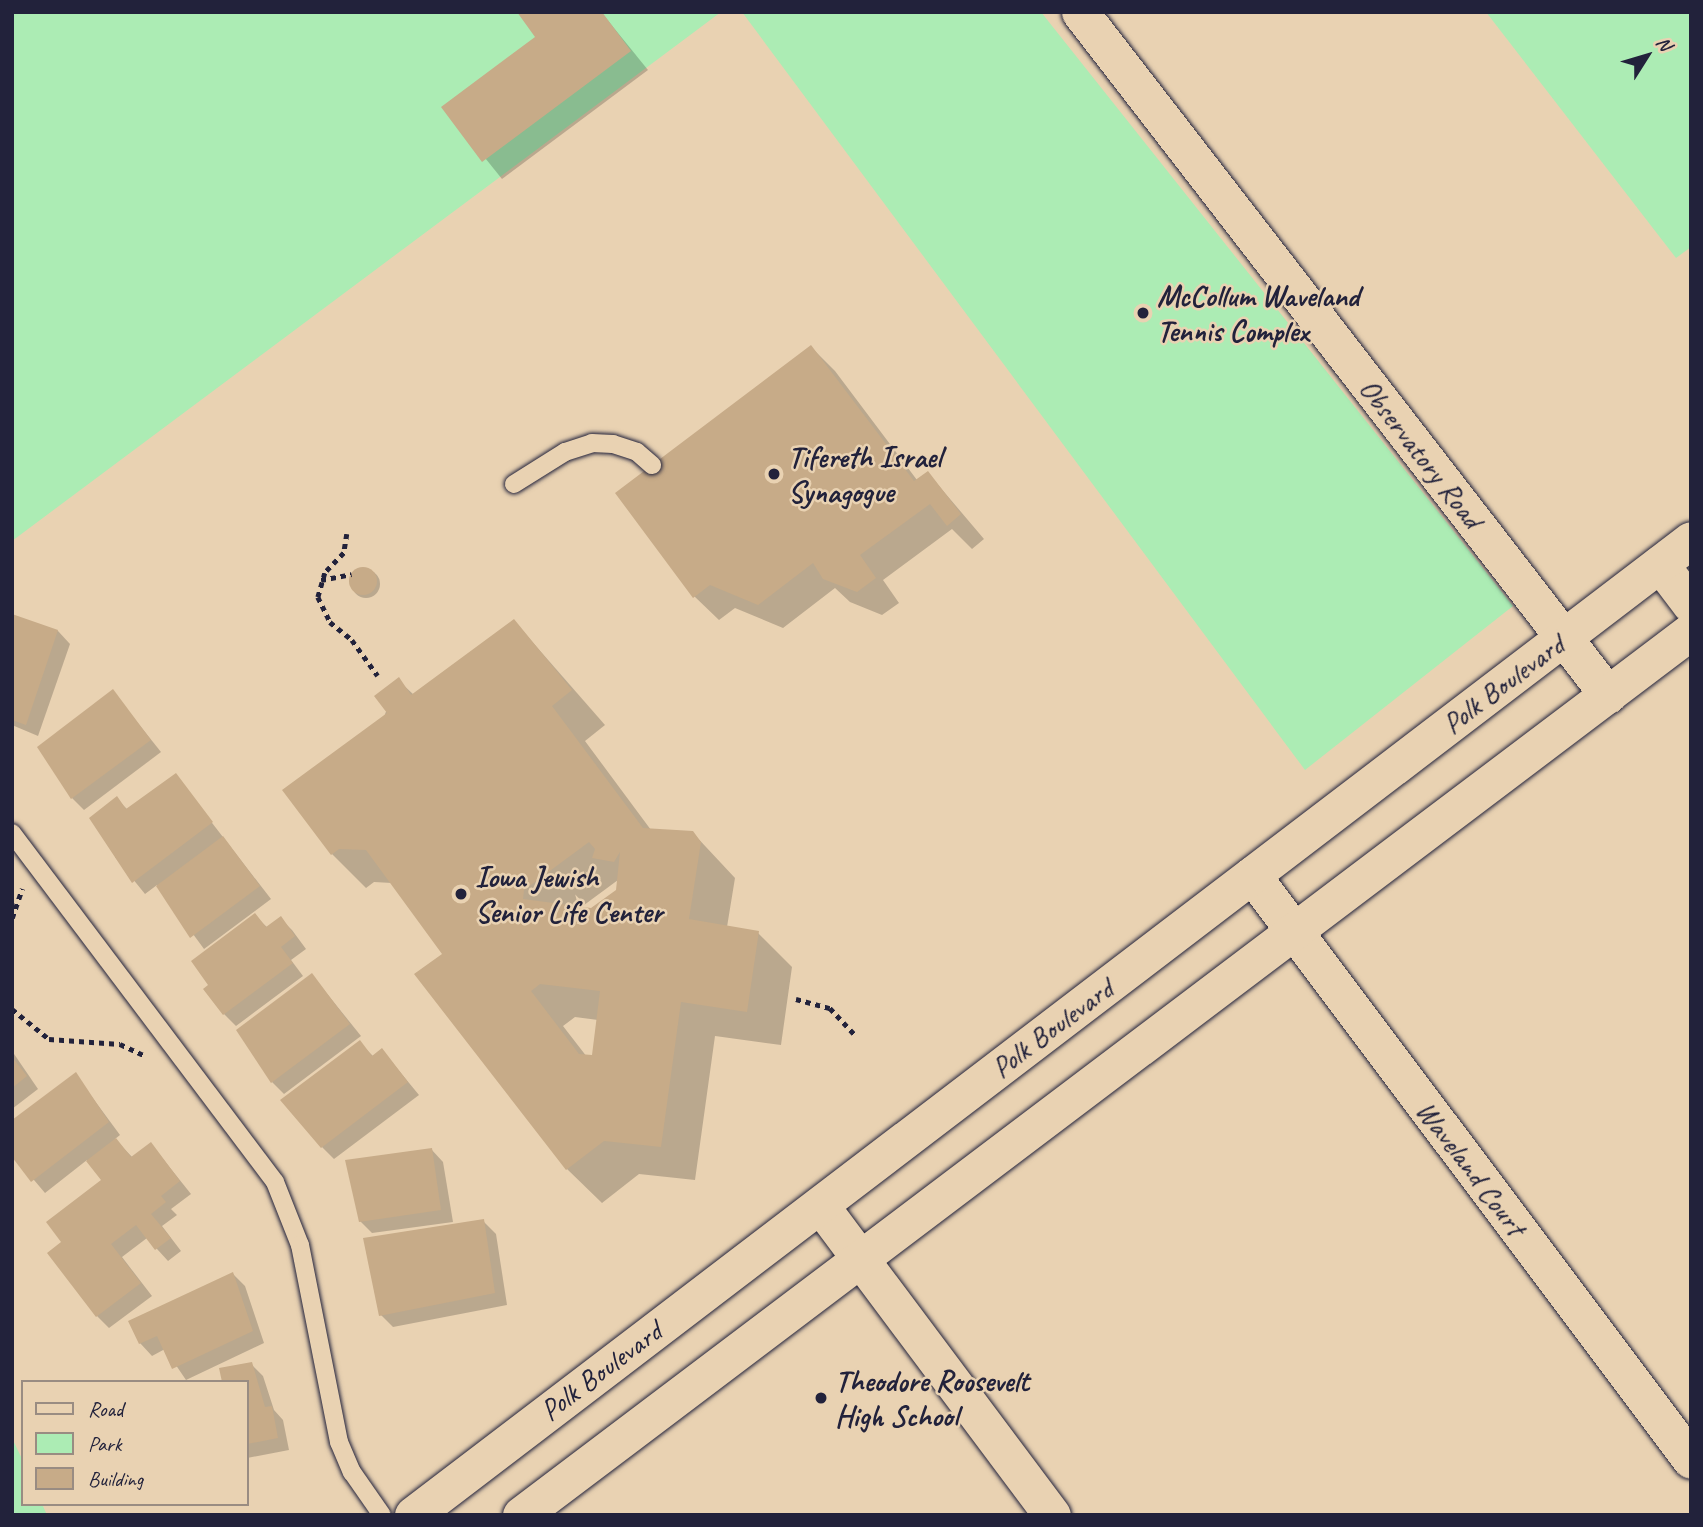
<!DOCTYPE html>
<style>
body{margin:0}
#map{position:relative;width:1703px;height:1527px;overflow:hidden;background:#e9d2b2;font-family:Caveat,sans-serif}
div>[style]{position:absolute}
.green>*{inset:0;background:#acecb4}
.shadow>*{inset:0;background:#0003}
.round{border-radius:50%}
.building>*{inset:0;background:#c7ab88}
.path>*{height:4.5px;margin-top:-2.25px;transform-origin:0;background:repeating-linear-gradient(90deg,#22223b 0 5px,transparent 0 10px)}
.roads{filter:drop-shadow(0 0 2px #22223b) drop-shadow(0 0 2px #22223b)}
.service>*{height:18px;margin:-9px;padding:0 9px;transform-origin:9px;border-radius:9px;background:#e9d2b2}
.minor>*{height:37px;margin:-18.5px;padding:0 18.5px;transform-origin:18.5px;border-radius:18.5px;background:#e9d2b2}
.dots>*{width:19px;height:19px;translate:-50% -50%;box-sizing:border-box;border:4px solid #e9d2b2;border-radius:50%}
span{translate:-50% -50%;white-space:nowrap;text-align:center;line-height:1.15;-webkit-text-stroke:5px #e9d2b2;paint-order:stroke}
.poi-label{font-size:30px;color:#22223b;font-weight:700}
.left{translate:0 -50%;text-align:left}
.street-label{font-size:30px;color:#22223b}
.frame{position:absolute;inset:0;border:14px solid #22223b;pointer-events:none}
.legend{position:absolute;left:21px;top:1380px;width:228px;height:126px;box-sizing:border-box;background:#e9d2b2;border:2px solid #998c82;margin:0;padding:9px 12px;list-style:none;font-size:21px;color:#22223b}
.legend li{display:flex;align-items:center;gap:14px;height:35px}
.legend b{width:35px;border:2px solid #998c82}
.north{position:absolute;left:1612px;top:21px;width:70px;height:70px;-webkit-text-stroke:5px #e9d2b2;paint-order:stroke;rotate:53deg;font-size:19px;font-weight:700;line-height:28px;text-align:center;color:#22223b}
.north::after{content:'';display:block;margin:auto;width:24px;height:32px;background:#22223b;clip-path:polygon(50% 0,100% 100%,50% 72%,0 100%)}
</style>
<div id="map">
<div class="green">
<i style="clip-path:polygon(12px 12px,721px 12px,12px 541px)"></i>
<i style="clip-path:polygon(742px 12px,1041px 12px,1513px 606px,1305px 770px)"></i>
<i style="clip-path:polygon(1486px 12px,1691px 12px,1691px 247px,1676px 258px)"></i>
<i style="clip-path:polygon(12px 1438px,23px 1461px,23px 1504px,42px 1504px,47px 1515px,12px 1515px)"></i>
</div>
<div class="shadow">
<i style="clip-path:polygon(601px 12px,648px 70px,502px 179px,444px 107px)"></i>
<i style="clip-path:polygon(811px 347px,835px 371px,917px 480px,928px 473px,984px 539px,972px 549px,952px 529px,883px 580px,899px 603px,882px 615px,850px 602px,835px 588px,783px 628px,735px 608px,719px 620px,694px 596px)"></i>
<i class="round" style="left:352px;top:570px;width:28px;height:28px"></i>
<i style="clip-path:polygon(12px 616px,58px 631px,70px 644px,38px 736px,12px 725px)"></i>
<i style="clip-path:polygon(evenodd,514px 621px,605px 725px,585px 741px,651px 830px,692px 832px,735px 878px,727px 927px,758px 933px,792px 967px,781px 1045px,715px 1036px,695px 1180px,639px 1174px,602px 1203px,567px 1169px,445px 955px,392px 883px,374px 882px,366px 888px,332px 854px,398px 680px,414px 695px,514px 621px,618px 880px,617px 891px,592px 910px,580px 908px,618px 880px,514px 621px,575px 1017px,598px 1020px,594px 1057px,587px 1057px,563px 1026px,575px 1017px)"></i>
<i style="clip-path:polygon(113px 692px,161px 752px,84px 810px,72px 798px)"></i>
<i style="clip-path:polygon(175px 775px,271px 899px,204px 949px,157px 885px,145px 894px,115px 857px,118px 854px,117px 799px,128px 810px)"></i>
<i style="clip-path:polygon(255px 916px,268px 928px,280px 918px,292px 930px,306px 949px,291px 960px,303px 976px,236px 1026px,224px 1014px)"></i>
<i style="clip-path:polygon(312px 975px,361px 1036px,284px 1094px,272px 1082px)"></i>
<i style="clip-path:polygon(360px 1043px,374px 1057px,382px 1050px,419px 1095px,334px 1159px,322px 1147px)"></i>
<i style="clip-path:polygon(12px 1051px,38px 1089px,12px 1109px)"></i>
<i style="clip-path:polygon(75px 1074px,120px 1135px,115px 1139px,133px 1158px,151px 1144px,191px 1194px,171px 1209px,177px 1215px,162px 1226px,181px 1251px,168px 1261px,147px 1238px,122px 1257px,152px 1296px,109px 1328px,97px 1316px,64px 1243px,104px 1181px,87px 1160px,45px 1193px,12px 1154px)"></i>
<i style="clip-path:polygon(431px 1149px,443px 1162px,453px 1222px,372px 1233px,360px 1221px)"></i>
<i style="clip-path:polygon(483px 1221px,496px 1234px,507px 1305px,393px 1327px,381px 1315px)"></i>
<i style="clip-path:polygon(233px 1274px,245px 1286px,264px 1343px,186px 1380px,165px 1349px,152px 1356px,140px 1343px,130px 1321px)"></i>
<i style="clip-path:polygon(251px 1364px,263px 1376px,274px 1410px,283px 1420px,289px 1450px,247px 1458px,247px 1382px)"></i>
</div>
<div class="building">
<i style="clip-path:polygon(517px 12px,602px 12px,631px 51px,482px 162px,441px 107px,535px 37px)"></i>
<i style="clip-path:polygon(811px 345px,914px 481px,928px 471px,961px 514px,947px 526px,930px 504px,860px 555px,876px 578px,857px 592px,823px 579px,813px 563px,758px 605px,710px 585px,693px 598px,615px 493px)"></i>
<i class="round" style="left:349px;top:567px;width:28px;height:28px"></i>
<i style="clip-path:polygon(12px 614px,58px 630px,26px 725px,12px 720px)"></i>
<i style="clip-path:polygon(evenodd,514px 619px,572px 690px,552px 706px,643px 828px,693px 831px,701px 842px,689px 919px,759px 931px,747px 1012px,681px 1002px,661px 1147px,604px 1141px,566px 1170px,414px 974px,442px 954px,366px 850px,339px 849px,331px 855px,282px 790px,387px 713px,374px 696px,399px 677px,411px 695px,514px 619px,589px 842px,595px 849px,592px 858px,614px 862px,620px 852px,616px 890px,591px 908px,523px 899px,524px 890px,589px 842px,514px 619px,540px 984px,600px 991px,592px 1055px,579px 1054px,531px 991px,540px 984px)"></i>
<i style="clip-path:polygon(113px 689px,151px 740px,71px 799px,37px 747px)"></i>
<i style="clip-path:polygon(176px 773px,213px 822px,132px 883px,89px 818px,117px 796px,126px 809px)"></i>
<i style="clip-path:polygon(223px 836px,260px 886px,190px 938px,156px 886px)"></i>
<i style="clip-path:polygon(255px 913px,266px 927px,281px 916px,295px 936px,281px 947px,293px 963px,223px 1015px,203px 989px,208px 985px,191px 961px)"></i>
<i style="clip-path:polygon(312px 973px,350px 1024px,271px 1083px,236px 1030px)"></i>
<i style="clip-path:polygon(360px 1040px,372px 1056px,382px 1048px,408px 1082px,321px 1148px,280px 1100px)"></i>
<i style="clip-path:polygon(12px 1057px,27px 1076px,12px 1088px)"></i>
<i style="clip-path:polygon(76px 1072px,109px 1122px,31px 1182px,12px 1157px,12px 1120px)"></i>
<i style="clip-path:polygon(116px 1138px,131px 1157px,151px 1142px,180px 1181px,161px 1196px,166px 1202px,151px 1214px,171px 1238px,155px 1250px,136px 1225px,111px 1244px,141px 1283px,96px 1317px,47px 1253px,61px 1242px,46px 1222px,101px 1180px,86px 1161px)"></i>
<i style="clip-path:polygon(432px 1148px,441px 1210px,359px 1222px,345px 1160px)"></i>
<i style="clip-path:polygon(484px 1219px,495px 1293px,379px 1316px,363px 1238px)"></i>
<i style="clip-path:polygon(233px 1272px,253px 1331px,172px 1369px,157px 1336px,139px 1344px,128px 1321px)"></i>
<i style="clip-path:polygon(252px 1362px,265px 1407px,272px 1406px,278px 1438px,247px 1444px,247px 1382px,222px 1382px,219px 1368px)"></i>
</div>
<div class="path">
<i style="left:347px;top:534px;width:19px;rotate:99deg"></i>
<i style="left:344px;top:553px;width:28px;rotate:134deg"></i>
<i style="left:325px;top:573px;width:25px;rotate:106deg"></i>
<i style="left:318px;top:597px;width:28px;rotate:64deg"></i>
<i style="left:330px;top:622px;width:28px;rotate:39deg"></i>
<i style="left:352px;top:640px;width:44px;rotate:54.2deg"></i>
<i style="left:321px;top:580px;width:31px;rotate:-11deg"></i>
<i style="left:12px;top:918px;width:31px;rotate:-71deg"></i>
<i style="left:796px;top:999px;width:35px;rotate:15deg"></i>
<i style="left:830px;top:1008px;width:38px;rotate:47deg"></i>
<i style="left:12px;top:1009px;width:48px;rotate:39deg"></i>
<i style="left:49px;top:1039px;width:71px;rotate:4deg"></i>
<i style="left:120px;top:1044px;width:26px;rotate:25deg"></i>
</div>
<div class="roads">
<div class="service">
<i style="left:514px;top:484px;width:60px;rotate:-32.1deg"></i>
<i style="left:565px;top:452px;width:28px;rotate:-18deg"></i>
<i style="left:592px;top:443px;width:21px;rotate:3deg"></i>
<i style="left:613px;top:444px;width:25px;rotate:18deg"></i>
<i style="left:637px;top:452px;width:20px;rotate:41deg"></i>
<i style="left:12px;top:833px;width:437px;rotate:53deg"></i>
<i style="left:275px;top:1182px;width:68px;rotate:68.4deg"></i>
<i style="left:300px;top:1245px;width:201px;rotate:78.8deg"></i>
<i style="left:339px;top:1442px;width:33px;rotate:67deg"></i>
<i style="left:352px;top:1472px;width:52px;rotate:55.1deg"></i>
</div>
<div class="minor">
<i style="left:1080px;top:12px;width:863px;rotate:52.29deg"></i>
<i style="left:1660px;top:564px;width:51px;rotate:52.9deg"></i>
<i style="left:1252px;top:875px;width:731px;rotate:53.11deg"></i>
<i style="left:820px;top:1205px;width:387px;rotate:53.2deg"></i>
<i style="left:413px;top:1515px;width:1607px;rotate:-37.34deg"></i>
<i style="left:521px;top:1515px;width:1466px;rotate:-37.07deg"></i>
</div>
</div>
<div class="dots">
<i style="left:1143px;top:313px;background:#22223b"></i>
<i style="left:774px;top:474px;background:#22223b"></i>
<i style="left:461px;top:894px;background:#22223b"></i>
<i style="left:821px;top:1398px;background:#22223b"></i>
</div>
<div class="poi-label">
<span class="left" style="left:1157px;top:313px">McCollum Waveland<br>Tennis Complex</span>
<span class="left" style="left:788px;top:474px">Tifereth Israel<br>Synagogue</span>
<span class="left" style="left:475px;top:894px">Iowa Jewish<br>Senior Life Center</span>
<span class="left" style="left:835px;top:1398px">Theodore Roosevelt<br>High School</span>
</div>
<div class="street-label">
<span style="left:1421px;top:453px;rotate:52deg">Observatory Road</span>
<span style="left:1503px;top:684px;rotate:-37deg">Polk Boulevard</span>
<span style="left:1052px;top:1028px;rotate:-37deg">Polk Boulevard</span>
<span style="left:1471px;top:1168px;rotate:53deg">Waveland Court</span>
<span style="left:601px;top:1371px;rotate:-37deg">Polk Boulevard</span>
</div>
<div class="frame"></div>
<ul class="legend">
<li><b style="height:9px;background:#e9d2b2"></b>Road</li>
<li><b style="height:19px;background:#acecb4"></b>Park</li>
<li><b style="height:19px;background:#c7ab88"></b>Building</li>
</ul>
<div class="north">N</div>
</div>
